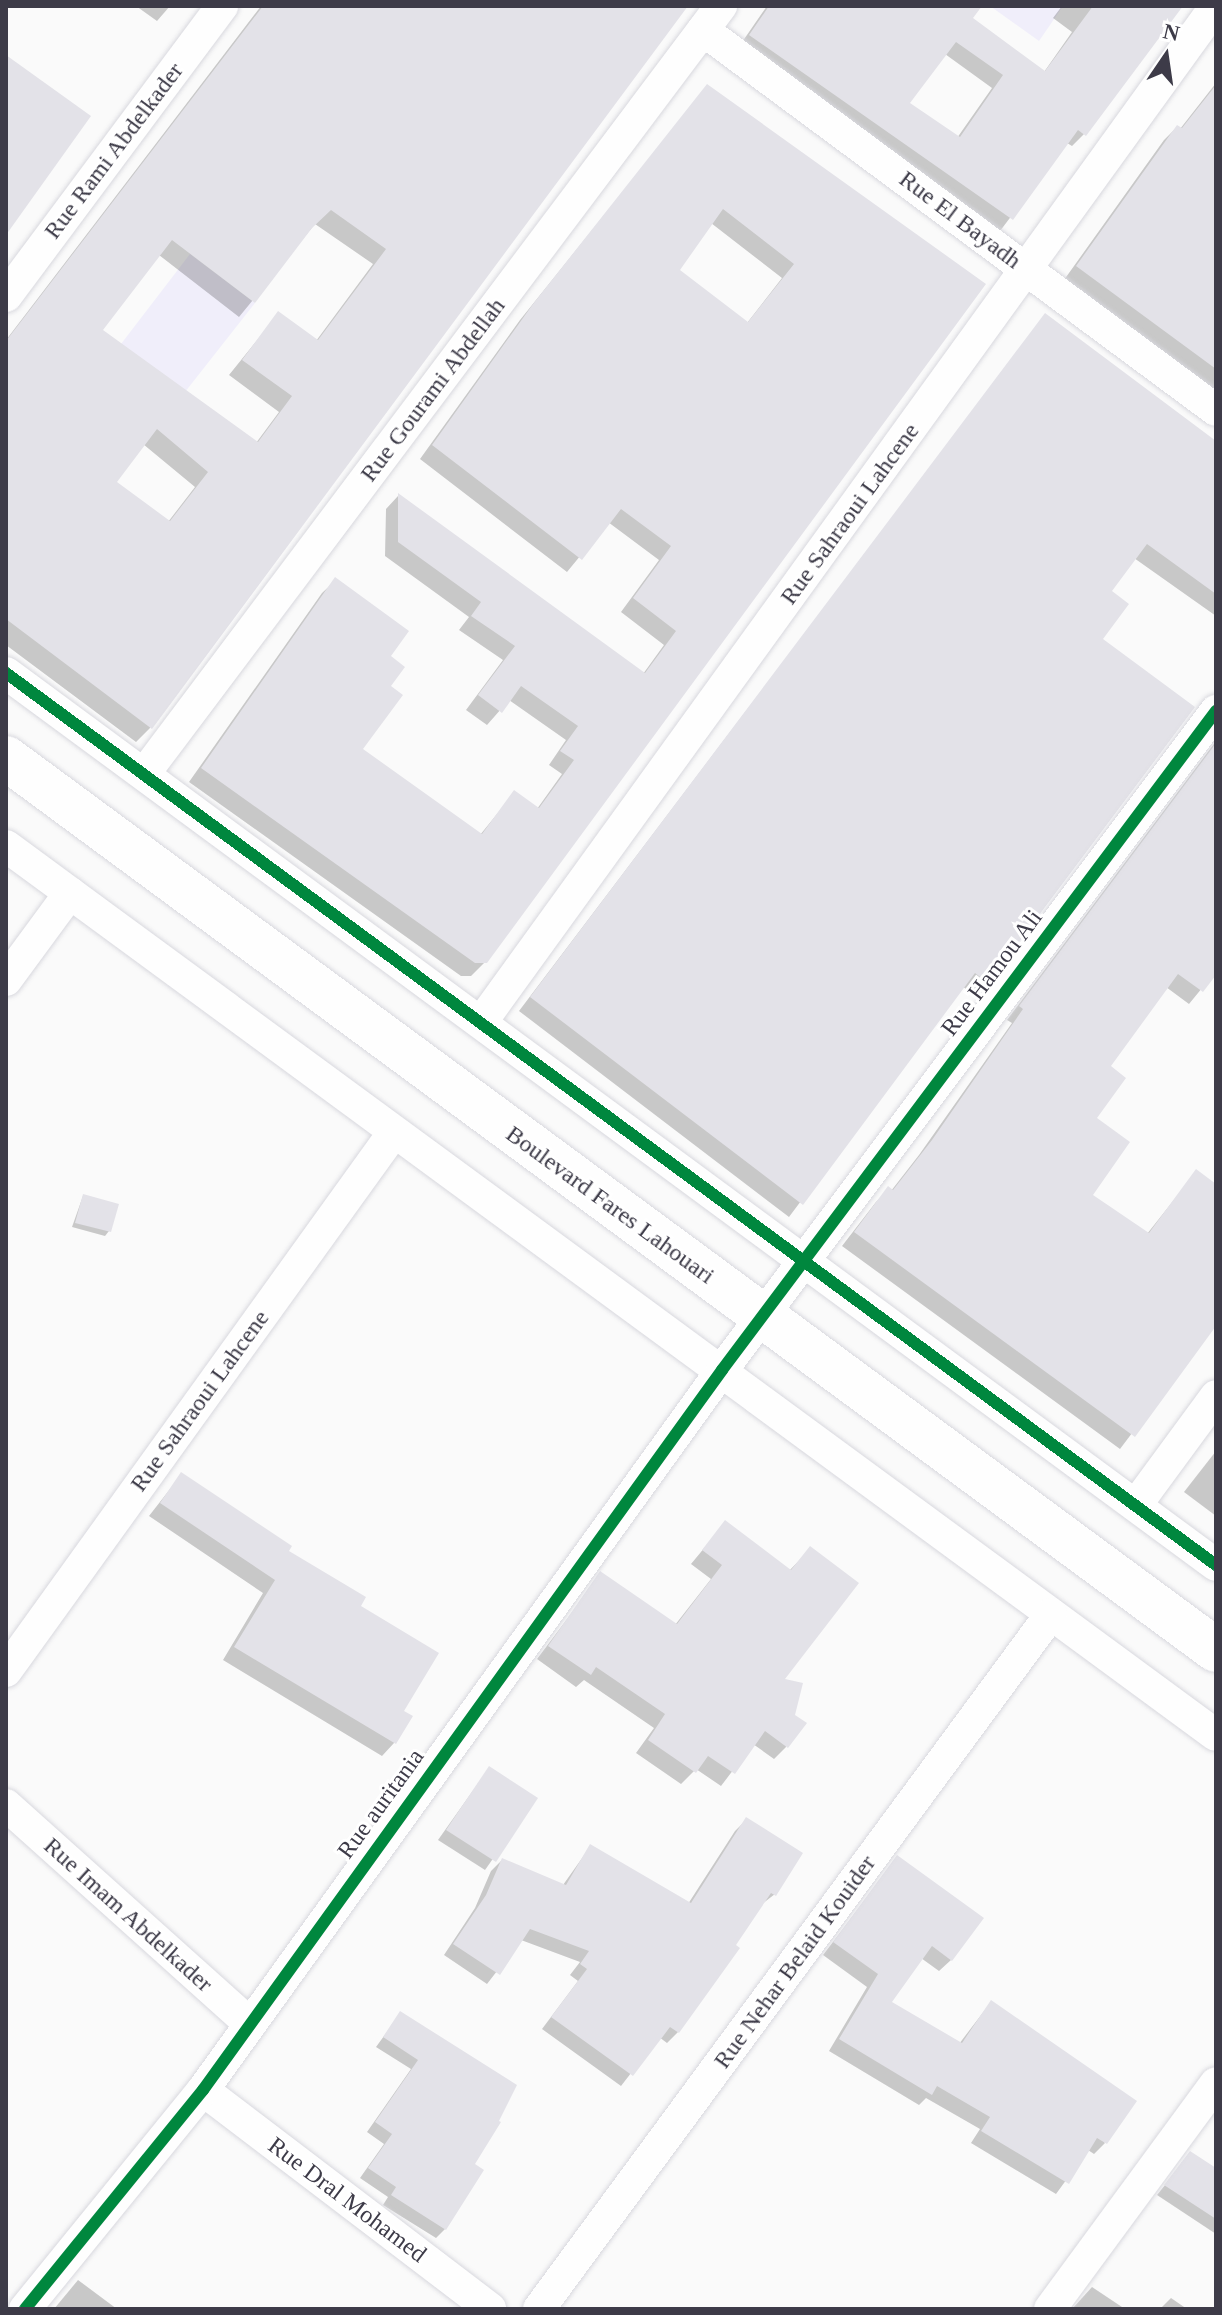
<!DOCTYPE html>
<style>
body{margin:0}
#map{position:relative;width:1222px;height:2315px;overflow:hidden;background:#fafafa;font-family:"Times New Roman",serif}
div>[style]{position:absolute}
.green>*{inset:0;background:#f0eefa}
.shadow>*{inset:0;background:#0003}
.building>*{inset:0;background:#e3e2e8}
.roads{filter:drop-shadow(0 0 2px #d8d8de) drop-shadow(0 0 2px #d8d8de)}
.street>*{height:32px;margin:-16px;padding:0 16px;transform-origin:16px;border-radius:16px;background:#fefefe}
.primary>*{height:44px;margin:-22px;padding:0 22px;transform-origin:22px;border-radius:22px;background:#fefefe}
.cycleway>*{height:12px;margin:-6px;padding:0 6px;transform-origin:6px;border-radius:6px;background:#00873e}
span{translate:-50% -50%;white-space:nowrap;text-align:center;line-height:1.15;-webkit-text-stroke:6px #fff;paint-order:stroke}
.street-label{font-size:24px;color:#3d3b48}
.frame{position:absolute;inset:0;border:8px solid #3d3b48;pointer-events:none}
.north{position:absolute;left:1126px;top:16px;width:80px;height:80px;-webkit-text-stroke:6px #fff;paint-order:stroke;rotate:13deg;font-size:22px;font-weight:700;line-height:32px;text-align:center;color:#3d3b48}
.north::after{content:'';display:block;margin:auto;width:28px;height:36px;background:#3d3b48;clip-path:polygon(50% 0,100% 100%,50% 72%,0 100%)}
</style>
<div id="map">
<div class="green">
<i style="clip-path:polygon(990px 6px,1063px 6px,1039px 41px)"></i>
<i style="clip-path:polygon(190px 254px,255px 303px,185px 392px,121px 344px)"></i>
</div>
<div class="shadow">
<i style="clip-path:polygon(136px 6px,170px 6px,157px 21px)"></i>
<i style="clip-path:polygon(evenodd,261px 6px,686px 6px,150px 728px,136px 742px,6px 645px,6px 340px,261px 6px,315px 224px,373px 264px,316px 341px,279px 313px,229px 375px,279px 412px,256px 443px,100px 331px,159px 255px,239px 317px,315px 224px,261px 6px,143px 444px,195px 487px,168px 522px,114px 482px,143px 444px)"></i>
<i style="clip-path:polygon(evenodd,767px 6px,979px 6px,970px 19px,1044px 72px,1072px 32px,1053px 18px,1062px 6px,1181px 6px,1084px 134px,1072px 146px,1067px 143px,1000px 231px,738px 48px,767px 6px,945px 54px,992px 88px,957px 138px,907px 104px,945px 54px)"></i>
<i style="clip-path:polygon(1216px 83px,1216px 391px,1064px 280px,1164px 140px,1177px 127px,1180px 129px)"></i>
<i style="clip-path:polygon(evenodd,707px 87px,983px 284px,485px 962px,471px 976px,461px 976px,189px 782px,322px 593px,336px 580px,388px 657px,388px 687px,361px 749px,480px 835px,514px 793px,537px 809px,562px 774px,549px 765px,566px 740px,509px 700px,487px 725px,466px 710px,503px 660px,459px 630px,469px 617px,385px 556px,386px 509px,398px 496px,643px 674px,664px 645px,621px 612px,659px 560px,608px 522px,567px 572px,420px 459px,520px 320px,707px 87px,711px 223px,782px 278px,747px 323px,677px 270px,711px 223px)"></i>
<i style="clip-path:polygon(1045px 316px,1216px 443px,1216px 616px,1134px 558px,1110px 592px,1101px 640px,987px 982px,974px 995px,962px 986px,789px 1217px,519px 1011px)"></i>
<i style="clip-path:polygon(1216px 741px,1216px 971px,1189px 1004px,1166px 987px,1108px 1067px,1094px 1119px,1090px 1195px,1147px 1234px,1196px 1172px,1216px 1187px,1216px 1322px,1120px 1449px,842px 1246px,876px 1202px,889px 1189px,891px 1191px,919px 1155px,1012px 1023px,1007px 1020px)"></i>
<i style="clip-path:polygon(83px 1196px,109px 1231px,105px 1236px,72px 1227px)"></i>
<i style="clip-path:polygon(1216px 1451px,1216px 1516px,1184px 1492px)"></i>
<i style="clip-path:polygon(181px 1475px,358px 1607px,401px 1711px,394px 1743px,382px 1756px,223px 1660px,263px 1593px,149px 1516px)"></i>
<i style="clip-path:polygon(725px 1523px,789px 1571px,811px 1548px,781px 1680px,786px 1747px,774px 1759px,753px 1744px,721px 1786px,696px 1769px,681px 1784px,636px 1753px,654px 1728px,584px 1680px,576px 1687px,537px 1659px,601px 1574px,675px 1625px,711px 1579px,691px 1564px)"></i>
<i style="clip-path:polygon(489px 1768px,535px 1799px,485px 1870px,438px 1840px)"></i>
<i style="clip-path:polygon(746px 1820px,775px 1894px,762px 1904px,678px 2032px,667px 2043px,659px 2037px,621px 2086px,542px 2029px,578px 1981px,570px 1975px,580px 1962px,521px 1940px,487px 1984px,444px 1955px,475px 1908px,491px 1871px,502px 1860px,563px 1885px,590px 1847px,688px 1904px,735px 1831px)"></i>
<i style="clip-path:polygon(897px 1858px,951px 1960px,939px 1971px,921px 1958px,889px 2002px,959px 2044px,991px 2002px,1105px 2143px,1094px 2154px,1088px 2150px,1056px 2194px,971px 2143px,980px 2129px,926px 2098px,919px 2105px,829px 2051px,867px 1987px,823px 1955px)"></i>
<i style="clip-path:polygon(400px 2014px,472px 2164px,445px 2229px,436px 2238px,383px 2205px,388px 2197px,360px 2178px,384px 2144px,367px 2132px,411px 2069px,376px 2047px)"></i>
<i style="clip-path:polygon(1190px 2154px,1216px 2171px,1216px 2234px,1157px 2195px)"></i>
<i style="clip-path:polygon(78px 2280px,117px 2309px,54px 2309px)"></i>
<i style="clip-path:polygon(1092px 2287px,1125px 2309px,1072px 2309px)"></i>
<i style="clip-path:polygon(1171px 2298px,1187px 2309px,1160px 2309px)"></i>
</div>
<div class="building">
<i style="clip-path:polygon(evenodd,263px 6px,688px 6px,152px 729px,6px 619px,6px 341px,263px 6px,331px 210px,386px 249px,318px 340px,278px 311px,242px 360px,292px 396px,258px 442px,103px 330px,172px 240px,255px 303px,312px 228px,331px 210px,263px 6px,157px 429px,208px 472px,170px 521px,117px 482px,157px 429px)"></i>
<i style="clip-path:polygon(evenodd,769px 6px,982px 6px,973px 18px,1045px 71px,1093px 6px,1183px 6px,1086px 136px,1078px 130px,1013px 220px,749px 35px,769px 6px,956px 42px,1003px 75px,960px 137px,910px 103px,956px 42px)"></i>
<i style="clip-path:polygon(6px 55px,91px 116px,6px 235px)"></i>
<i style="clip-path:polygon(evenodd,707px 84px,986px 284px,487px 963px,475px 963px,201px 768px,335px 577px,409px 631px,391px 656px,405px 667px,391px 686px,403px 695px,363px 749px,482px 834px,514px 790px,539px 808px,574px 760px,560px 751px,578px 726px,521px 686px,502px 713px,478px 695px,515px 646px,471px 616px,481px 602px,398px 542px,398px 493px,645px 673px,676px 631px,633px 598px,671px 546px,621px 509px,582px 560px,432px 445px,533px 304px,707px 84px,723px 209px,794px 264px,748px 322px,680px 270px,723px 209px)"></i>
<i style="clip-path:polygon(1216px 85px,1216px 369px,1076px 266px,1177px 125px,1182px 128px)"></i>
<i style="clip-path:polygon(1045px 313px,1216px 441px,1216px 594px,1147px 544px,1112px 591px,1129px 604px,1103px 639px,1195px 707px,988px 983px,975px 973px,803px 1205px,530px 997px)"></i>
<i style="clip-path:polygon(1216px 743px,1216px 975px,1203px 992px,1178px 974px,1111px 1066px,1126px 1078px,1097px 1118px,1130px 1142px,1093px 1195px,1149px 1233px,1196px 1169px,1216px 1184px,1216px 1326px,1135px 1437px,854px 1232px,888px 1186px,893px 1190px,932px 1140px,1023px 1009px,1019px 1006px)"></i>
<i style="clip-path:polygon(83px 1194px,119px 1204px,111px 1232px,75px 1223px)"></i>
<i style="clip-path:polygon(181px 1472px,292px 1546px,289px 1551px,366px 1597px,361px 1606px,439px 1653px,404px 1711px,413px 1716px,396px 1744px,234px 1647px,275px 1580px,160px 1503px)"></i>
<i style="clip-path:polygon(725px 1520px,791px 1570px,810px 1546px,859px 1583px,785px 1679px,803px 1683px,795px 1715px,807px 1723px,788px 1748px,765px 1731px,735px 1774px,708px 1756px,696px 1773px,648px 1740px,665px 1714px,596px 1667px,591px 1675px,548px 1646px,600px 1571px,677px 1624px,722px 1565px,702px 1550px)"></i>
<i style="clip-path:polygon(489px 1766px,538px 1798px,496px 1862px,446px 1830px)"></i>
<i style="clip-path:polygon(746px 1817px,803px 1853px,776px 1896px,771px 1893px,736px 1945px,740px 1948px,679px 2033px,670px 2027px,633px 2076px,551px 2017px,587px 1969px,580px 1964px,589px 1951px,530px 1929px,500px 1975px,453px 1944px,486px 1895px,502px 1858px,566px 1885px,590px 1844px,691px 1903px)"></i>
<i style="clip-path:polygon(897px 1855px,984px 1918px,952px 1961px,932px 1946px,892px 2002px,962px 2043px,991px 2000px,1137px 2101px,1107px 2144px,1097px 2138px,1069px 2184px,981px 2131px,990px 2117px,937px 2086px,932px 2095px,839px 2039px,878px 1974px,833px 1942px)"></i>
<i style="clip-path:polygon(400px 2011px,517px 2085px,499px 2121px,501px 2122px,475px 2164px,484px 2170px,446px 2230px,391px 2195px,396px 2187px,368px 2168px,392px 2134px,375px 2122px,418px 2060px,383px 2037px)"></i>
<i style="clip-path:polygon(1190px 2151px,1216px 2168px,1216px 2219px,1164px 2185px)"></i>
</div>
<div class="roads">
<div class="street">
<i style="left:703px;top:30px;width:638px;rotate:36.53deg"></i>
<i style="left:6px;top:296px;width:362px;rotate:-53.3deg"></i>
<i style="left:6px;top:673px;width:1503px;rotate:36.4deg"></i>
<i style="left:144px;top:774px;width:961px;rotate:-53.08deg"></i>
<i style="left:6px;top:846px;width:1501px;rotate:36.31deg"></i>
<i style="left:6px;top:980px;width:108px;rotate:-53.7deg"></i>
<i style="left:482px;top:1021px;width:1253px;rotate:-54.13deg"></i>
<i style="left:1136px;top:1505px;width:135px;rotate:-53.7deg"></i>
<i style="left:6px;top:1671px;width:664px;rotate:-54.25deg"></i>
<i style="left:6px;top:1805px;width:328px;rotate:41.9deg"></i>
<i style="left:203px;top:2090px;width:361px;rotate:37.3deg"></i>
<i style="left:25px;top:2309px;width:282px;rotate:-50.9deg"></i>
<i style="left:203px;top:2090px;width:888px;rotate:-54.21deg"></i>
<i style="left:722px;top:1370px;width:824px;rotate:-53.14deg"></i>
<i style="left:539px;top:2309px;width:863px;rotate:-53.62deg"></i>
<i style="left:1050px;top:2309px;width:280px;rotate:-53.7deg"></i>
</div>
<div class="primary">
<i style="left:6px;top:758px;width:1503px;rotate:36.4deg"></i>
</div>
</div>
<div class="cycleway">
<i style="left:6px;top:673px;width:1503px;rotate:36.4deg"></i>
<i style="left:25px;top:2309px;width:282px;rotate:-50.9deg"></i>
<i style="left:203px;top:2090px;width:888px;rotate:-54.21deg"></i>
<i style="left:722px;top:1370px;width:824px;rotate:-53.14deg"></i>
</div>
<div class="street-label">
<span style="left:114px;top:151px;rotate:-53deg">Rue Rami Abdelkader</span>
<span style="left:960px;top:220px;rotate:37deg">Rue El Bayadh</span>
<span style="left:433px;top:390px;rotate:-53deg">Rue Gourami Abdellah</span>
<span style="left:850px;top:514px;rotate:-54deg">Rue Sahraoui Lahcene</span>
<span style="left:992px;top:973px;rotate:-53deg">Rue Hamou Ali</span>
<span style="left:610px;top:1205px;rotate:36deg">Boulevard Fares Lahouari</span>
<span style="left:200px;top:1401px;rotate:-54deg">Rue Sahraoui Lahcene</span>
<span style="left:381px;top:1804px;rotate:-54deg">Rue auritania</span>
<span style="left:128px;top:1915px;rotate:42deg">Rue Imam Abdelkader</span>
<span style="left:795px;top:1962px;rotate:-54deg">Rue Nehar Belaid Kouider</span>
<span style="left:347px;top:2200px;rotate:37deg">Rue Dral Mohamed</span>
</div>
<div class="frame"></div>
<div class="north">N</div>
</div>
